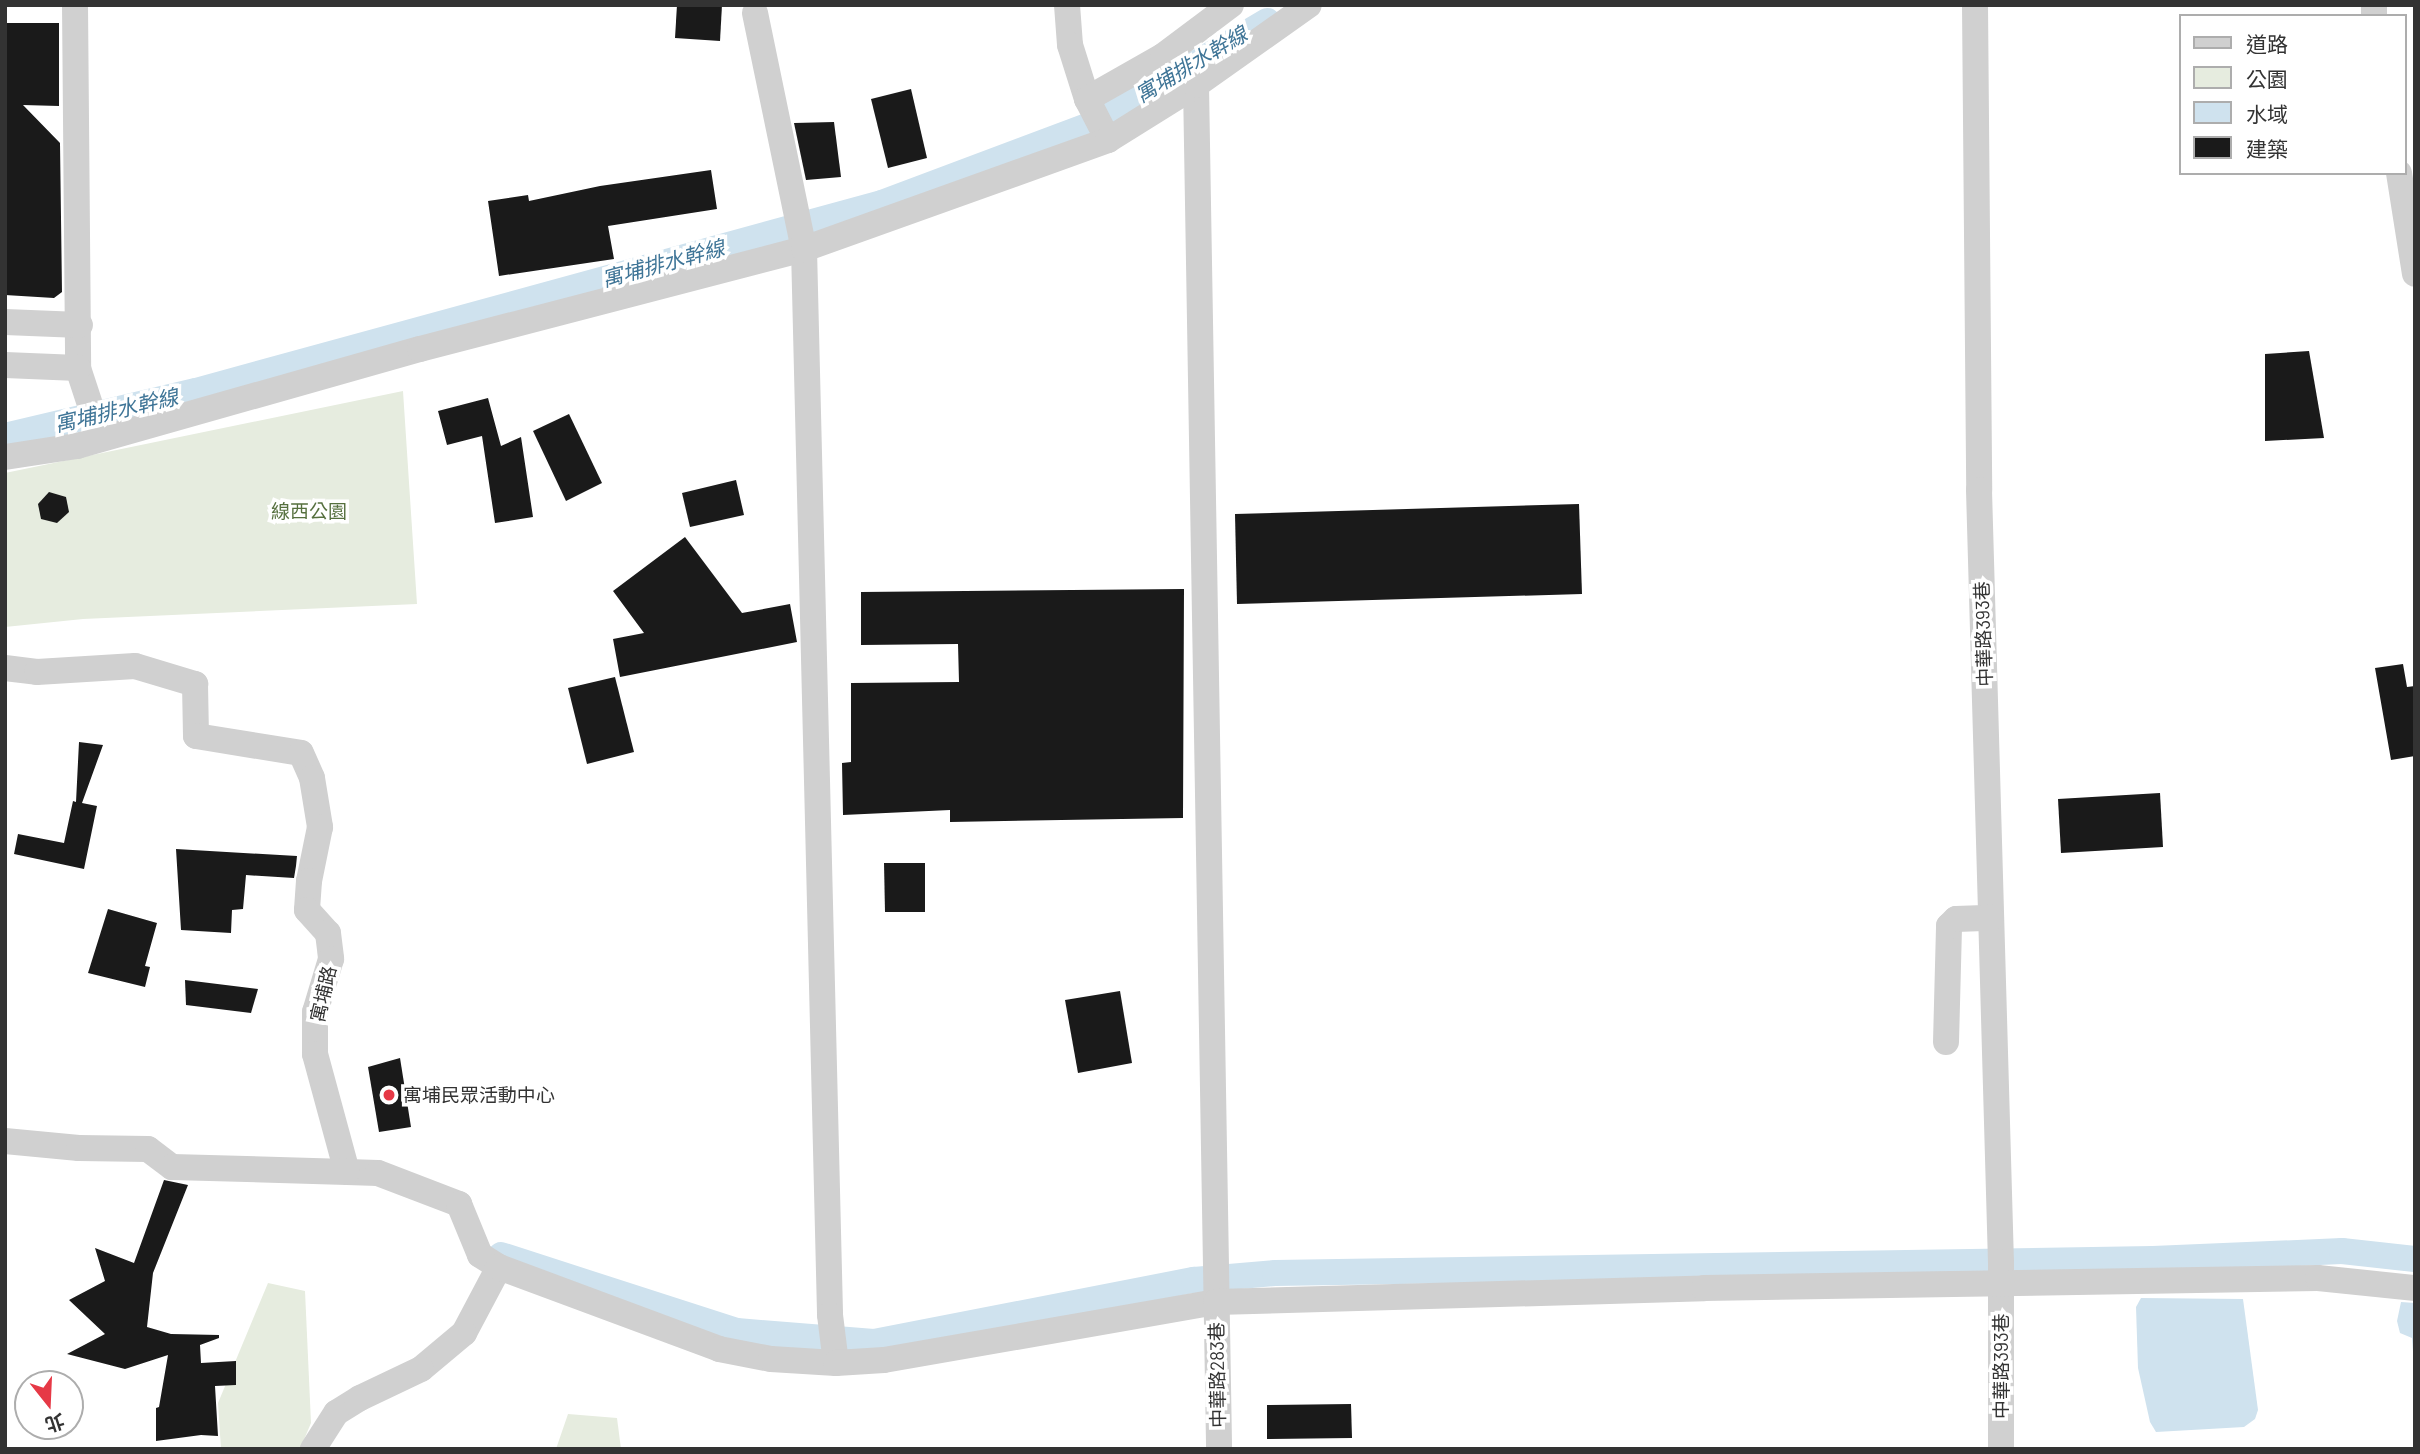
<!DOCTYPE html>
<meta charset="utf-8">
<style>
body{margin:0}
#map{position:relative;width:2420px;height:1454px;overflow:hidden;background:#fff;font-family:Barlow,"Noto Sans TC",sans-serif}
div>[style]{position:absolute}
.green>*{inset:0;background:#e6ecdf}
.water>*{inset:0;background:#cfe2ee}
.canal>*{height:26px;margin:-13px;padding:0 13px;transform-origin:13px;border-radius:13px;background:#cfe2ee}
.building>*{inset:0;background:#1a1a1a}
.minor>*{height:26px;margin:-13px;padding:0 13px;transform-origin:13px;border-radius:13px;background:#d0d0d0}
.dots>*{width:19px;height:19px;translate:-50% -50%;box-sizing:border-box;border:4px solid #fff;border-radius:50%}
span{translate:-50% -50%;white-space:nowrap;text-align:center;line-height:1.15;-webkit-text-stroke:7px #fff;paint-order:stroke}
.park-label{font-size:19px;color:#56703f}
.street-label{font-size:19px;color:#333}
.poi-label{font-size:19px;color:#333}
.left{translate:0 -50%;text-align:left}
.water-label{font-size:21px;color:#3f7597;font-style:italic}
.frame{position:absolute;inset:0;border:7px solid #333;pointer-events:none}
.legend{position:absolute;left:2179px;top:14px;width:228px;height:161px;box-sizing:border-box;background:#fff;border:2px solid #adadad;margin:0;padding:9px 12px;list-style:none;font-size:21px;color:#333}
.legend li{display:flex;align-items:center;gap:14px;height:35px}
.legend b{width:35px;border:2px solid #adadad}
.north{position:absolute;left:14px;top:1370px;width:70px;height:70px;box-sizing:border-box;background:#fff;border:2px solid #adadad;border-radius:50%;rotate:162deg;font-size:19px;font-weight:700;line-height:28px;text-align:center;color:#333}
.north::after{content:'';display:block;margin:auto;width:24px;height:32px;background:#e63946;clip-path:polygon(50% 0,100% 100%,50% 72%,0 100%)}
</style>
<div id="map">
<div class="green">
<i style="clip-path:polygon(403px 391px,417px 604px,83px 619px,5px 627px,5px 473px)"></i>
<i style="clip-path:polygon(268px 1283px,305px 1291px,311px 1423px,300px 1449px,221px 1449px,218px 1403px)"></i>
<i style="clip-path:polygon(568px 1414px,617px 1418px,621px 1449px,556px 1449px)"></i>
</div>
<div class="water">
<i style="clip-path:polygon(2141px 1298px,2243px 1299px,2258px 1410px,2255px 1419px,2244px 1427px,2156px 1432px,2150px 1422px,2138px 1368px,2136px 1307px)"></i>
<i style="clip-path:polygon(2401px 1302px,2415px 1303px,2415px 1379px,2412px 1338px,2400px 1333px,2397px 1321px)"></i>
</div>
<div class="canal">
<i style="left:5px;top:436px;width:196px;rotate:-13.3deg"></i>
<i style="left:196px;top:391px;width:711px;rotate:-15.33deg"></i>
<i style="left:882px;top:203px;width:230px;rotate:-20.6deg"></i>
<i style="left:1097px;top:122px;width:198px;rotate:-30.7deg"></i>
<i style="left:501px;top:1255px;width:248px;rotate:17.9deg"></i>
<i style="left:737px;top:1331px;width:137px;rotate:4.6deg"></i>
<i style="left:874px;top:1342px;width:326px;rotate:-11deg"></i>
<i style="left:1194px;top:1280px;width:81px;rotate:-4.9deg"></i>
<i style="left:1275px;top:1273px;width:878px;rotate:-0.91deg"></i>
<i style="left:2153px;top:1259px;width:189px;rotate:-2.4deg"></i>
<i style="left:2342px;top:1251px;width:73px;rotate:6.3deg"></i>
</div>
<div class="building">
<i style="clip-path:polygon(677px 5px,722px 5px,720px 41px,675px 38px)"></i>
<i style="clip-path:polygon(5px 23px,59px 23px,59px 106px,23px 105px,60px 143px,62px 292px,54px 298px,5px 295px)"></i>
<i style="clip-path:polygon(911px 89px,927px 158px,888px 168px,871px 99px)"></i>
<i style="clip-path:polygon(834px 122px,841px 177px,806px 180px,794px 123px)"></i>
<i style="clip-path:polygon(711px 170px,717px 209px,608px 226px,614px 259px,499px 276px,488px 201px,528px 195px,529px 201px,600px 186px)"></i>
<i style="clip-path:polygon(2309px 351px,2324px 438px,2265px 441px,2265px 354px)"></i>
<i style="clip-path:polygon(488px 398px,501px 446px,521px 437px,533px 517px,495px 523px,482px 436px,447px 445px,438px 411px)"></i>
<i style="clip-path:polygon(569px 414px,602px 483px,566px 501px,533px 431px)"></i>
<i style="clip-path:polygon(736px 480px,744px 515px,690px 527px,682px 493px)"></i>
<i style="clip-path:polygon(49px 492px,66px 497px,69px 512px,57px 523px,41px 519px,38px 504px)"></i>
<i style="clip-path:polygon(1579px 504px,1582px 594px,1237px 604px,1235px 514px)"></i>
<i style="clip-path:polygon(685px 537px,742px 613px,790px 604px,797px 642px,620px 677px,613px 639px,644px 633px,613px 591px)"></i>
<i style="clip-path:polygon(1184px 589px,1183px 818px,950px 822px,950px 810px,843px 815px,842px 763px,851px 762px,851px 683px,959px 682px,958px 644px,861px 645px,861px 592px)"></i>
<i style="clip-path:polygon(2403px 664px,2407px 687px,2415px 686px,2415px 756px,2391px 760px,2375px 668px)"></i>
<i style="clip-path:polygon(615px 677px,634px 752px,587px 764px,568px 688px)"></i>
<i style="clip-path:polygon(79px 742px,103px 745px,82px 803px,97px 806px,84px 869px,14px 854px,18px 834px,64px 843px,73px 801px,76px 802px)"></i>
<i style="clip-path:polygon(2160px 793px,2163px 847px,2061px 853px,2058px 799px)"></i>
<i style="clip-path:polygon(176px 849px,297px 856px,296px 866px,294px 878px,246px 875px,243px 909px,232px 910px,231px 933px,181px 930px)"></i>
<i style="clip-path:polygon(884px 863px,925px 863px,925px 912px,885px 912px)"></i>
<i style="clip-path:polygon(108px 909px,157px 923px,145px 966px,150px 967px,145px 987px,88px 973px)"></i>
<i style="clip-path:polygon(185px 980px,258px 989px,251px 1013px,186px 1005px)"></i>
<i style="clip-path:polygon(1120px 991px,1132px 1063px,1078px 1073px,1065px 1000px)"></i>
<i style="clip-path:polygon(400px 1058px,411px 1127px,379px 1132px,368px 1067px)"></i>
<i style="clip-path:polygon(164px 1180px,188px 1185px,153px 1273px,147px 1327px,171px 1334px,219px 1335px,219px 1338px,200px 1345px,201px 1363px,236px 1361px,236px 1385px,215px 1386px,218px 1436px,201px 1435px,156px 1441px,156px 1408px,159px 1407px,168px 1355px,125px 1369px,67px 1354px,105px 1334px,69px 1300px,105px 1281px,95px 1248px,134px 1263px)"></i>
<i style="clip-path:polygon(1351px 1404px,1352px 1438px,1267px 1439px,1267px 1405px)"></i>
</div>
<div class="minor">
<i style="left:75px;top:5px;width:363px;rotate:89.5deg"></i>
<i style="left:78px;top:368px;width:74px;rotate:71.8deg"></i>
<i style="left:1067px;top:5px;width:40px;rotate:85.7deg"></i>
<i style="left:1070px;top:45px;width:57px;rotate:72.5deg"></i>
<i style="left:1087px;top:99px;width:46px;rotate:62.9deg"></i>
<i style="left:1975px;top:5px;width:485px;rotate:89.5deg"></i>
<i style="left:1979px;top:490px;width:772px;rotate:88.37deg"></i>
<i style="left:2001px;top:1262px;width:187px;rotate:90deg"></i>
<i style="left:2374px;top:5px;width:11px;rotate:90deg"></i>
<i style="left:755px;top:13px;width:241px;rotate:78.3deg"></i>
<i style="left:804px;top:249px;width:1066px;rotate:88.6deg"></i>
<i style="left:830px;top:1315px;width:48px;rotate:82.9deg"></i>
<i style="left:1196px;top:85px;width:1364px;rotate:89.03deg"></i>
<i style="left:1087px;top:99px;width:87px;rotate:-29.5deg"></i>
<i style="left:1163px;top:56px;width:85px;rotate:-36.9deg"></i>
<i style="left:2399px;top:173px;width:102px;rotate:81deg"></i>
<i style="left:5px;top:322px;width:75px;rotate:2.3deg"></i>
<i style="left:5px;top:365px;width:73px;rotate:2.4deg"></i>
<i style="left:5px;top:457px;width:73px;rotate:-8.7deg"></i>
<i style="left:77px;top:446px;width:356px;rotate:-15.8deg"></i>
<i style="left:420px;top:349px;width:397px;rotate:-14.6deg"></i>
<i style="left:804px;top:249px;width:323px;rotate:-19.7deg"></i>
<i style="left:1108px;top:140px;width:104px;rotate:-32deg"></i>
<i style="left:1196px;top:85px;width:138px;rotate:-35.3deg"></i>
<i style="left:5px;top:668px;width:32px;rotate:7deg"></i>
<i style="left:37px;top:672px;width:98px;rotate:-3.5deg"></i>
<i style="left:135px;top:666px;width:63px;rotate:16.7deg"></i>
<i style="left:195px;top:684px;width:52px;rotate:88.9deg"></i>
<i style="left:196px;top:736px;width:106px;rotate:9.2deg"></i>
<i style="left:301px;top:753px;width:27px;rotate:66deg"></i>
<i style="left:312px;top:778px;width:50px;rotate:80.7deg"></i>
<i style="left:320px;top:827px;width:55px;rotate:101.5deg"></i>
<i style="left:309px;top:881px;width:29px;rotate:94deg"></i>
<i style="left:307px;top:910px;width:31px;rotate:48deg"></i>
<i style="left:328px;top:933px;width:26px;rotate:83deg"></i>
<i style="left:331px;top:959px;width:55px;rotate:106.8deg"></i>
<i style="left:315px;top:1012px;width:42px;rotate:90deg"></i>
<i style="left:315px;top:1054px;width:122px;rotate:74.8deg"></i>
<i style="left:347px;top:1172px;width:31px;rotate:2deg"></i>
<i style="left:378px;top:1173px;width:87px;rotate:20.9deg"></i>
<i style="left:459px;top:1204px;width:55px;rotate:67.6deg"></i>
<i style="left:480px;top:1255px;width:22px;rotate:32deg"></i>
<i style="left:499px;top:1267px;width:75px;rotate:117.9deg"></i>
<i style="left:464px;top:1333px;width:56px;rotate:140.1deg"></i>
<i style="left:421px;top:1369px;width:68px;rotate:154.6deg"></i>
<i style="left:360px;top:1398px;width:28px;rotate:148deg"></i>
<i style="left:336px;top:1413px;width:43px;rotate:122.6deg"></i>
<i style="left:1946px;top:1042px;width:116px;rotate:-88.5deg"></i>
<i style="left:1949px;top:926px;width:10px;rotate:-45deg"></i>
<i style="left:1956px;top:919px;width:35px;rotate:-2deg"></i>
<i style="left:5px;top:1141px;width:74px;rotate:5.4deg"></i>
<i style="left:79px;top:1148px;width:69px;rotate:0.8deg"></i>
<i style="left:148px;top:1149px;width:30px;rotate:37deg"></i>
<i style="left:172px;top:1167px;width:175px;rotate:1.6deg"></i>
<i style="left:499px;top:1267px;width:235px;rotate:20.4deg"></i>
<i style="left:719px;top:1349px;width:53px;rotate:10.9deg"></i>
<i style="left:771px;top:1359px;width:65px;rotate:3.5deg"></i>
<i style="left:836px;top:1363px;width:48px;rotate:-3.6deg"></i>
<i style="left:884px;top:1360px;width:337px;rotate:-9.9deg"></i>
<i style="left:1216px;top:1302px;width:488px;rotate:-1.6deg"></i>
<i style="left:1704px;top:1288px;width:614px;rotate:-0.93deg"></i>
<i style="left:2318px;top:1278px;width:98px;rotate:5.9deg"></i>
</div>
<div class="dots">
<i style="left:389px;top:1095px;background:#e63946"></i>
</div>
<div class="park-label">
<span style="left:309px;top:511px">線西公園</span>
</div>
<div class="street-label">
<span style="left:1983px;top:634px;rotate:-92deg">中華路393巷</span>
<span style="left:323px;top:994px;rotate:-77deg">寓埔路</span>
<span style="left:2001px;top:1366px;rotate:-90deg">中華路393巷</span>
<span style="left:1217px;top:1375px;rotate:-91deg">中華路283巷</span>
</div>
<div class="poi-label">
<span class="left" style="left:403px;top:1095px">寓埔民眾活動中心</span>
</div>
<div class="water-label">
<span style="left:1191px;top:64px;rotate:-31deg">寓埔排水幹線</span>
<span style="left:663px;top:263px;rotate:-15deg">寓埔排水幹線</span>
<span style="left:116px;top:410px;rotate:-13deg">寓埔排水幹線</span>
</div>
<div class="frame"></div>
<ul class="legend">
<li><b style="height:9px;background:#d0d0d0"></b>道路</li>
<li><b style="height:19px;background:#e6ecdf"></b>公園</li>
<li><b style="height:19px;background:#cfe2ee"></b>水域</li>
<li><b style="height:19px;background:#1a1a1a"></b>建築</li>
</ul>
<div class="north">北</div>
</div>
